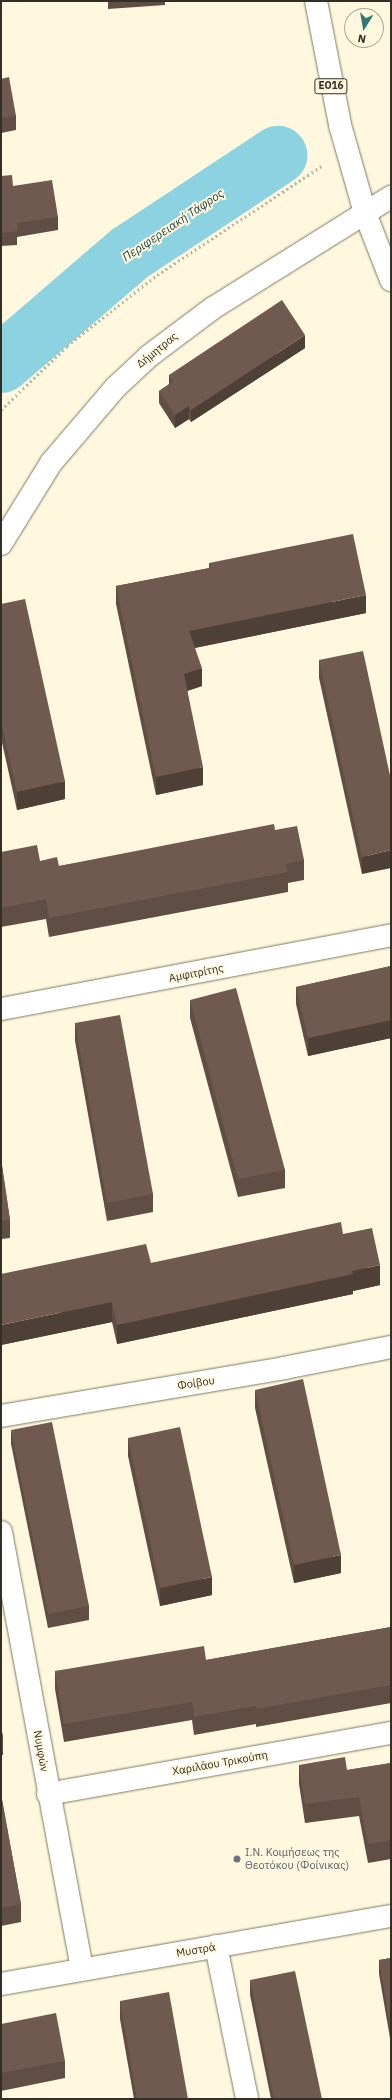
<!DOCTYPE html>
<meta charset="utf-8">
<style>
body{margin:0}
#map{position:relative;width:392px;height:2100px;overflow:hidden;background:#fff8df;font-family:"IBM Plex Sans",sans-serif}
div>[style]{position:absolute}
.river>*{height:59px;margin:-29.5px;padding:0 29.5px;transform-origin:29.5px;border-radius:29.5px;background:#8dd2e1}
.path>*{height:2.5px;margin-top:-1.25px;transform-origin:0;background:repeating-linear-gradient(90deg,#bbb5a1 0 2px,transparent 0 5px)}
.roads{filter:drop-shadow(0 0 1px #7f7862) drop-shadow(0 0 1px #7f7862)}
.street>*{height:22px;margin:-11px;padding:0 11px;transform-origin:11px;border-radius:11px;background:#fff}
.secondary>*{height:22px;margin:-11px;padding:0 11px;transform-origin:11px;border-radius:11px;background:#fff}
.primary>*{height:22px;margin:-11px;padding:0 11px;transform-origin:11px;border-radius:11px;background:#fff}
.wall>*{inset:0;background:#604d44}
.shaded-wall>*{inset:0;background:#4e3f37}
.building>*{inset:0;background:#705a4f}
.dots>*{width:11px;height:11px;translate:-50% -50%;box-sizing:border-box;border:2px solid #fff8df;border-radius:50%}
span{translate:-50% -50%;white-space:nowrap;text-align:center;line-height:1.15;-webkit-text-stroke:4px #fff8df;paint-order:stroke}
.shield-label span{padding:1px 3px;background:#fff8df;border:1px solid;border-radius:3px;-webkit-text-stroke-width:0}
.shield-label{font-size:10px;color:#322f26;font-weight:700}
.street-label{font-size:11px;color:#322f26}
.worship-label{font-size:11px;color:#5b616d}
.left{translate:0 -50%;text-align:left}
.water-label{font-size:12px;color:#193b42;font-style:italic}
.frame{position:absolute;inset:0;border:2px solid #322f26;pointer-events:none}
.north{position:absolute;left:344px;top:8px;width:40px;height:40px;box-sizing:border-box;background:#fff8df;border:1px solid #ada895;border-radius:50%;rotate:191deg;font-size:11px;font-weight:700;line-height:16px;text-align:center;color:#322f26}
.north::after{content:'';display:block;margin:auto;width:14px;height:18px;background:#317973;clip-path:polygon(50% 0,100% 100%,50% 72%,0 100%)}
</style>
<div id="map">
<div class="river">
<i style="left:1px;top:363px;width:169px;rotate:-40.7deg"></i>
<i style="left:129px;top:253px;width:178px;rotate:-33.5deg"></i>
</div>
<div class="path">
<i style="left:1px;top:410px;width:92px;rotate:-44.1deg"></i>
<i style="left:67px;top:346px;width:115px;rotate:-38.3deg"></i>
<i style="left:157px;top:275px;width:199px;rotate:-33.5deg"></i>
</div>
<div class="roads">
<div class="street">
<i style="left:1px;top:544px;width:95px;rotate:-58.3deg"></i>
<i style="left:51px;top:463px;width:100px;rotate:-49.5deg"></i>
<i style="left:116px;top:387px;width:45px;rotate:-43.2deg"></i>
<i style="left:149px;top:356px;width:80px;rotate:-36.9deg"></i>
<i style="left:213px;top:308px;width:179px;rotate:-32deg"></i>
<i style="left:1px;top:1009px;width:397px;rotate:-10.7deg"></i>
<i style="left:1px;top:1416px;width:287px;rotate:-9.6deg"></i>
<i style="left:284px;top:1368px;width:109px;rotate:-11.1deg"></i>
<i style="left:1px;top:1532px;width:445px;rotate:79.5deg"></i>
<i style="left:48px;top:1794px;width:348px;rotate:-10.1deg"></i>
<i style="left:216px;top:1946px;width:156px;rotate:78.5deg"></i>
<i style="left:1px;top:1984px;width:396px;rotate:-9.9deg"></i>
</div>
<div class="secondary">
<i style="left:365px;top:213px;width:31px;rotate:-32deg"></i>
</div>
<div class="primary">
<i style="left:316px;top:1px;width:126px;rotate:79deg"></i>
<i style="left:340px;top:125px;width:91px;rotate:74.1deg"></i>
<i style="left:365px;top:213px;width:72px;rotate:68.8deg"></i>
</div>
</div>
<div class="wall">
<i style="clip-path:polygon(108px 1px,165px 1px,165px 5px,108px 9px)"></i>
<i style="clip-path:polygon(1px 79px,16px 116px,16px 130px,1px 133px)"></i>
<i style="clip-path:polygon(1px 176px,13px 186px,58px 217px,58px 230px,17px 237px,17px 245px,1px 246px)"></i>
<i style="clip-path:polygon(305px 348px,191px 422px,189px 419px,175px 428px,159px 403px,159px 391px,169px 384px,169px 375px)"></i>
<i style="clip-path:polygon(209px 563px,366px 613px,195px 648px,202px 686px,187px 691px,203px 785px,156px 795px,116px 604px,116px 586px,209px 568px)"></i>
<i style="clip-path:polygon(1px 604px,65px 799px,17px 810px,1px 738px)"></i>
<i style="clip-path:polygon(319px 660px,391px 780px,362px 874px,319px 678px)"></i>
<i style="clip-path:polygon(275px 830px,304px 860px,304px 880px,288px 883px,288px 892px,49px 937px,46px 919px,1px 927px,1px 852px,40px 861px,59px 866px)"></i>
<i style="clip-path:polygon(391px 966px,391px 1038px,308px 1056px,296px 1004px,296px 987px)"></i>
<i style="clip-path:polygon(190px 1000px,285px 1170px,285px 1188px,238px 1197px,190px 1018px)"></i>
<i style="clip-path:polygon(75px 1023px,153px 1194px,153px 1212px,107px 1221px,75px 1041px)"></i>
<i style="clip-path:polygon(390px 1080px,391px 1080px,391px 1107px,390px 1101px)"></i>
<i style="clip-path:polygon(1px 1159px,10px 1220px,10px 1238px,1px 1239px)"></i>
<i style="clip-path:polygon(343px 1234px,380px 1285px,353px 1291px,353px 1294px,117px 1344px,112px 1322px,1px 1345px,151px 1263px)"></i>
<i style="clip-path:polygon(255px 1390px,341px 1573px,294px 1583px,255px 1408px)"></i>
<i style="clip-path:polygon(11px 1430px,89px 1606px,89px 1620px,48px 1628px,11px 1444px)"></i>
<i style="clip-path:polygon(128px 1438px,212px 1595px,160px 1606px,128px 1456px)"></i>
<i style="clip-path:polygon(391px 1627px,391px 1703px,256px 1727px,256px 1724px,194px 1735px,192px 1720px,64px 1742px,55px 1689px,55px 1671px,206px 1660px)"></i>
<i style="clip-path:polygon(1px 1726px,3px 1737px,3px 1755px,1px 1755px)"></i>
<i style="clip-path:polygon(391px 1763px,391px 1859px,368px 1863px,359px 1816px,305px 1823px,299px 1784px,299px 1765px,347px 1770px)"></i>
<i style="clip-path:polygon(1px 1794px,21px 1904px,21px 1922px,1px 1926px)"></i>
<i style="clip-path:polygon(391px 1958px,391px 2044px,379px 1974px,379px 1960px)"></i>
<i style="clip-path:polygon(250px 1980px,322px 2099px,271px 2099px,250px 1995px)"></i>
<i style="clip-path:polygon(120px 2001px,188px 2099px,134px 2099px,120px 2019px)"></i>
<i style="clip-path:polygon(1px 2024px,65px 2061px,65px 2078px,1px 2091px)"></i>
</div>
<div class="shaded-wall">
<i style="clip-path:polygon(305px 335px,305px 348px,191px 422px,191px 410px)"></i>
<i style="clip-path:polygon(189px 406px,189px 419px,175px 428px,175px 415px)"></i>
<i style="clip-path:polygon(366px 595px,366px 613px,189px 649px,189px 631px)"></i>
<i style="clip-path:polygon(202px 668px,202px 686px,184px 692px,184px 674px)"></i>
<i style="clip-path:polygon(203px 767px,203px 785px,156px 795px,156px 777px)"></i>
<i style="clip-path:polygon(65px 781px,65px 799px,17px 810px,17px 792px)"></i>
<i style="clip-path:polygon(391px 850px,391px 868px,362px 874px,362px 857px)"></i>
<i style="clip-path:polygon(391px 1020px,391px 1038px,308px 1056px,308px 1038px)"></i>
<i style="clip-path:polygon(380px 1265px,380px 1285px,353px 1291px,353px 1294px,117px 1344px,117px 1325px,352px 1271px)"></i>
<i style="clip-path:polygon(112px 1302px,112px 1322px,1px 1345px,1px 1325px)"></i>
<i style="clip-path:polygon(341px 1555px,341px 1573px,294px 1583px,294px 1565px)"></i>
<i style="clip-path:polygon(212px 1577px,212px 1595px,160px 1606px,160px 1588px)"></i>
</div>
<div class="building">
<i style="clip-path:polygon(9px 77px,16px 116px,1px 118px,1px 79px)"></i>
<i style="clip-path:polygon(12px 175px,13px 186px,52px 180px,58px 217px,17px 223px,17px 231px,1px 233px,1px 176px)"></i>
<i style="clip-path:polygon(282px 300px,305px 335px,191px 410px,189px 406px,175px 415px,159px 391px,173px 382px,169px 375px)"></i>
<i style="clip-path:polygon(353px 534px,366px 595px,189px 631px,202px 668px,184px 674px,203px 767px,156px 777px,116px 586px,210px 568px,209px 563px)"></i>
<i style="clip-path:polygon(25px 599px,65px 781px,17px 792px,1px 721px,1px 604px)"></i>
<i style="clip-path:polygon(363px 651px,391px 780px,391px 850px,362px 857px,319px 660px)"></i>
<i style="clip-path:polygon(274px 824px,275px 830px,297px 826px,304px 860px,286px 864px,288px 872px,49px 918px,46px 899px,1px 908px,1px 852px,37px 845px,40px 861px,57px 857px,59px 866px)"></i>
<i style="clip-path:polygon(391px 966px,391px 1020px,308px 1038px,296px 987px)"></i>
<i style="clip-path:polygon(236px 988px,285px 1170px,238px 1179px,190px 1000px)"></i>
<i style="clip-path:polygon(120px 1015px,153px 1194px,107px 1203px,75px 1023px)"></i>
<i style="clip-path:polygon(1px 1159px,10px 1220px,1px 1221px)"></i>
<i style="clip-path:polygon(341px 1222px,343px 1234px,372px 1228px,380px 1265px,352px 1271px,353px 1274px,117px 1325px,112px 1302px,1px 1325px,1px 1274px,146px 1244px,151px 1263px)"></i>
<i style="clip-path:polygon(303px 1379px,341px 1555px,294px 1565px,255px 1390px)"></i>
<i style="clip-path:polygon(52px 1422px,89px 1606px,48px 1614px,11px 1430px)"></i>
<i style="clip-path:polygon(180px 1427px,212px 1577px,160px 1588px,128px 1438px)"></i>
<i style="clip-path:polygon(391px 1627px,391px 1685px,256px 1709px,256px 1706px,194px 1717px,192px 1702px,64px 1724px,55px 1671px,204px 1646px,206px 1660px)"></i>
<i style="clip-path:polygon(1px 1726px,3px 1737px,1px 1738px)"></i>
<i style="clip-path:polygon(345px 1757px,347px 1770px,391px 1763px,391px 1840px,368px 1844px,359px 1797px,305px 1804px,299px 1765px)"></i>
<i style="clip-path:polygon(1px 1794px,21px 1904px,1px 1908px)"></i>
<i style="clip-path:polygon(391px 1958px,391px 2030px,379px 1960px)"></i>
<i style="clip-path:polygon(295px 1971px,322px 2099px,274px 2099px,250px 1980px)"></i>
<i style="clip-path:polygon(169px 1992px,188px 2099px,137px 2099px,120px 2001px)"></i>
<i style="clip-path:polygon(56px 2013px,65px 2061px,1px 2073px,1px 2024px)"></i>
</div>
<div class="dots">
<i style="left:237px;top:1859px;background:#6b7280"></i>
</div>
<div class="shield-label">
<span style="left:331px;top:86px">ΕΟ16</span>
</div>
<div class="street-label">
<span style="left:157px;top:350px;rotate:-39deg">Δήμητρας</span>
<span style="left:196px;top:973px;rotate:-11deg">Αμφιτρίτης</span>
<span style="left:196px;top:1383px;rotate:-9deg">Φοίβου</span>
<span style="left:41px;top:1751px;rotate:80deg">Νυμφών</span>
<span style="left:220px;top:1763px;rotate:-10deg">Χαριλάου Τρικούπη</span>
<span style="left:196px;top:1950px;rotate:-10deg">Μυστρά</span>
</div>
<div class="worship-label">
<span class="left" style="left:245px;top:1859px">Ι.Ν. Κοιμήσεως της<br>Θεοτόκου (Φοίνικας)</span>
</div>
<div class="water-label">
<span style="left:173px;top:225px;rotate:-34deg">Περιφερειακή Τάφρος</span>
</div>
<div class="frame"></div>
<div class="north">N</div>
</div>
